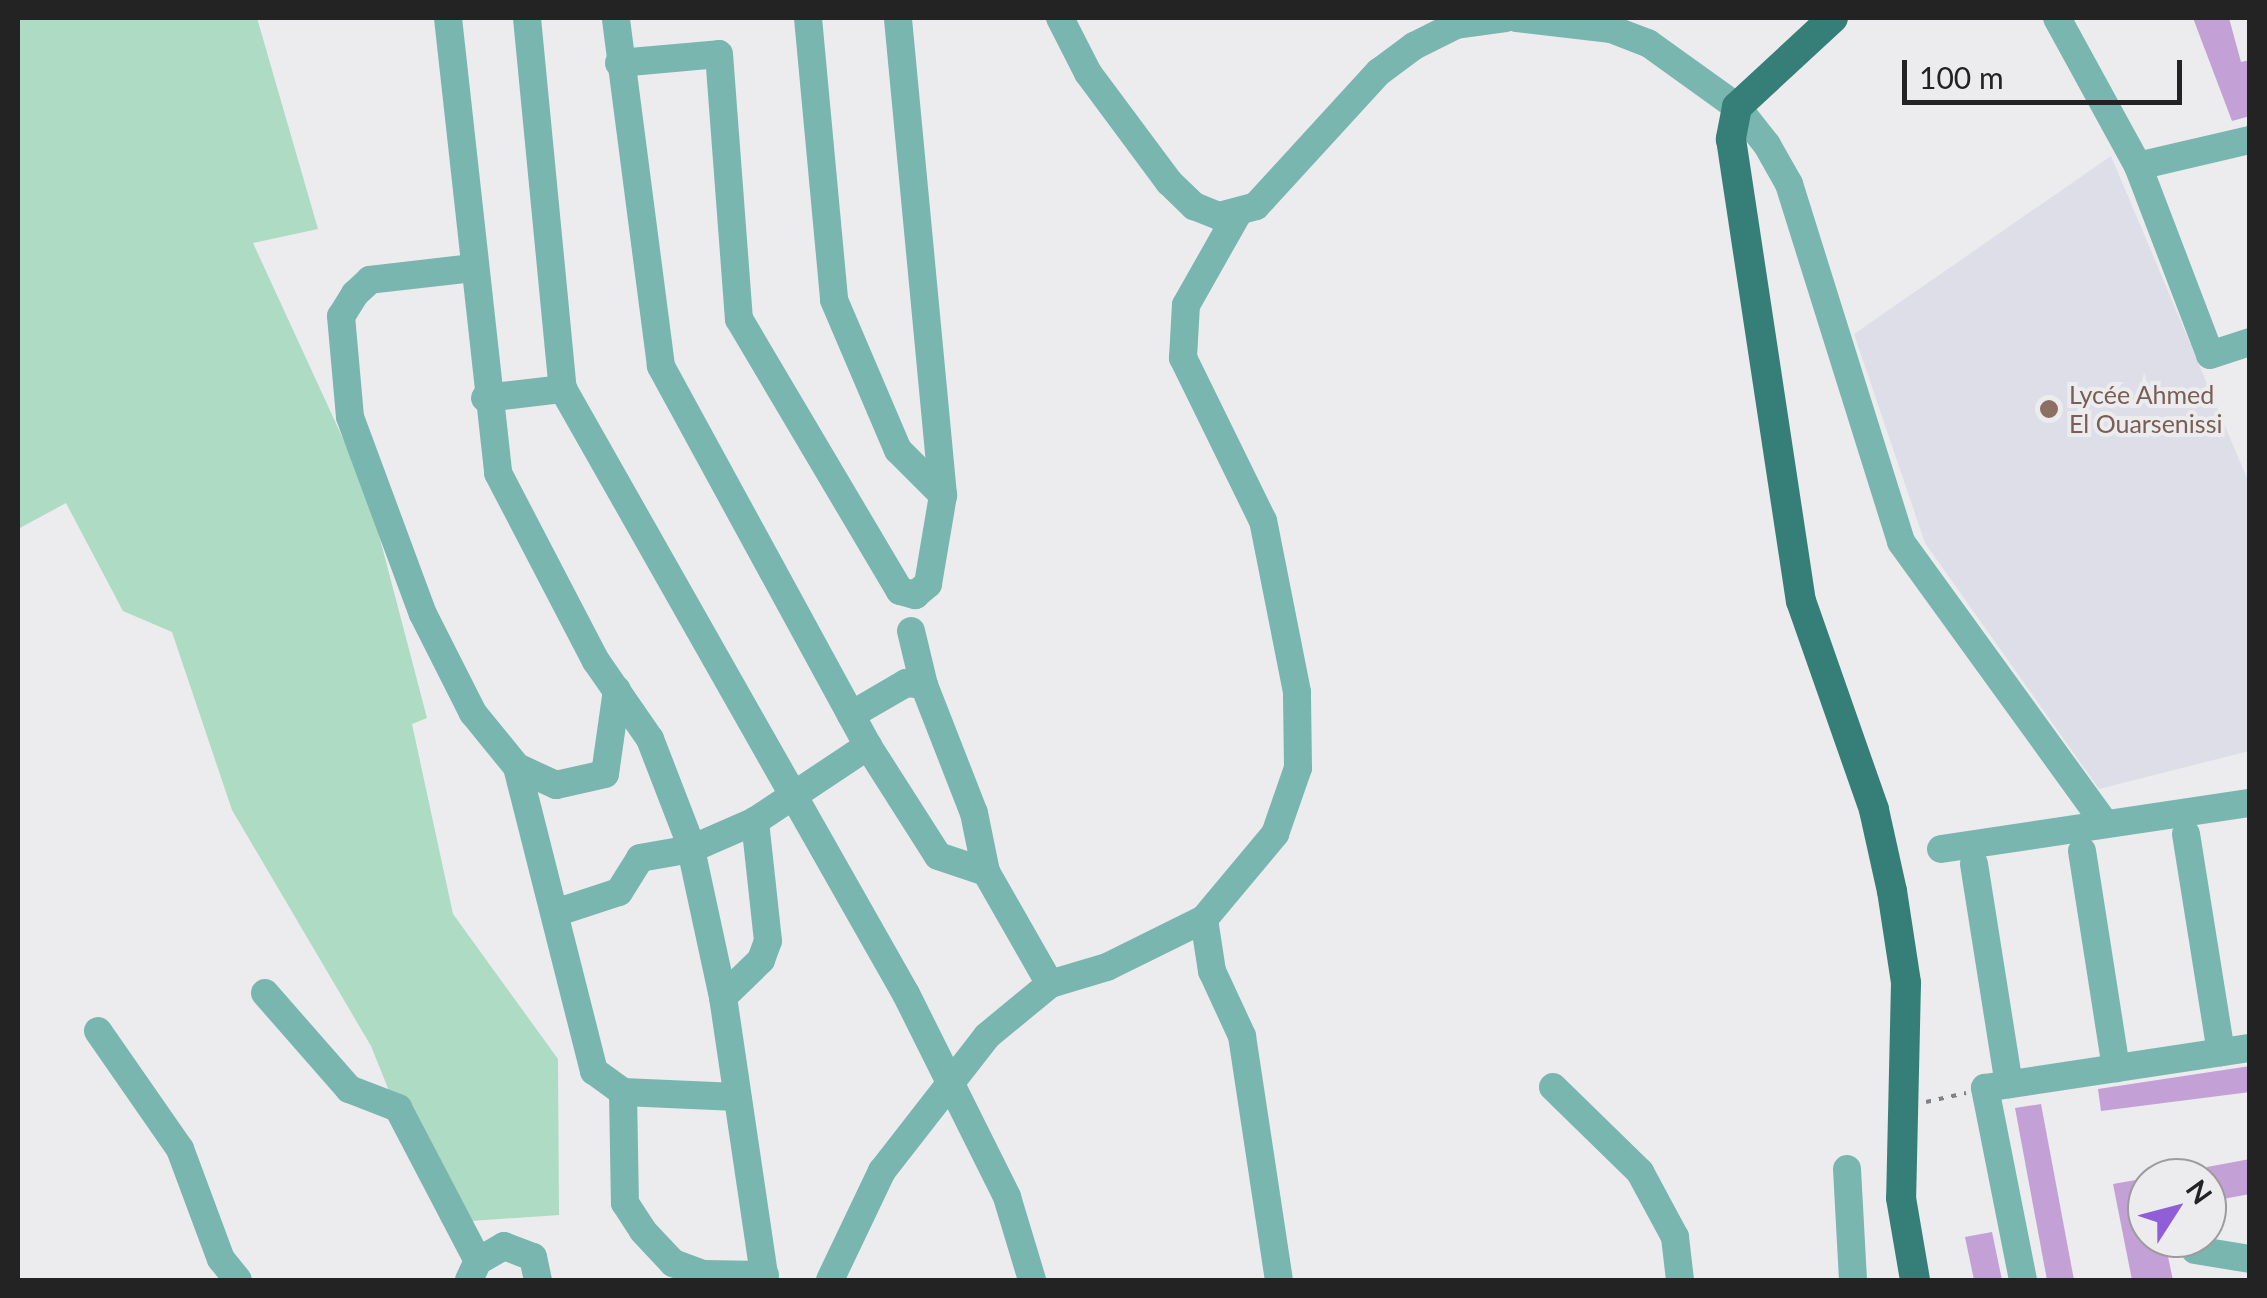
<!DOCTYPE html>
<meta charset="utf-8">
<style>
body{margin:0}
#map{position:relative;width:2267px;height:1298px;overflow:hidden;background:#ececee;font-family:Lato,sans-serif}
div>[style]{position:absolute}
.built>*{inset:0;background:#dddee7}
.green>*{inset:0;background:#addbc3}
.building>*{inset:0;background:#c3a0d5}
.path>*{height:4px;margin-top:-2px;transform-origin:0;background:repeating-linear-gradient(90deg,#818182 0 5px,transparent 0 13px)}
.minor>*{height:28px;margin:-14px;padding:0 14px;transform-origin:14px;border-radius:14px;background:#79b6b0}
.major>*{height:30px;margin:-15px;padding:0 15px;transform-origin:15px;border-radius:15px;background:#367f78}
.dots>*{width:28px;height:28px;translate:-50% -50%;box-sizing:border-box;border:5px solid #ececee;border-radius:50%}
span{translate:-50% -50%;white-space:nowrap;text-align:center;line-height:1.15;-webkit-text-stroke:8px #ececee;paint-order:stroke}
.education-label{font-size:25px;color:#785e54}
.left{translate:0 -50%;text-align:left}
.frame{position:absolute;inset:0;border:20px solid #232324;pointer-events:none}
.north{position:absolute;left:2127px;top:1158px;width:100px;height:100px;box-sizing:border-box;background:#ececee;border:2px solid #9c9c9d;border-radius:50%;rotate:54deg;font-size:28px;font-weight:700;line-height:40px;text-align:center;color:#232324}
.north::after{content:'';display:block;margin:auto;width:35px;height:45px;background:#905fd8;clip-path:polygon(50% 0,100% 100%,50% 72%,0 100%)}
.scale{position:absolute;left:1902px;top:60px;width:280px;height:45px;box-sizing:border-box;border:5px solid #232324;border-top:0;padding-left:12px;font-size:30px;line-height:35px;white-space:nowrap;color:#232324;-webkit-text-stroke:8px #ececee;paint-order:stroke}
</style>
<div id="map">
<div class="built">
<i style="clip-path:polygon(2111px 156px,2249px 483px,2249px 751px,2099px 789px,1925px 543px,1854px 334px)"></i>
</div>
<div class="green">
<i style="clip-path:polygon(18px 18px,257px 18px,318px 229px,253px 243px,368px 493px,427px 718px,412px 724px,453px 914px,558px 1059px,559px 1215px,442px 1223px,371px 1046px,232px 810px,172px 632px,123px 611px,66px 503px,18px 529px)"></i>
</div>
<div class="building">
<i style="clip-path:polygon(2193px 18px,2229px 18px,2241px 62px,2250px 60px,2250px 116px,2232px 121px)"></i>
<i style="clip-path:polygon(2250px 1066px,2250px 1092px,2101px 1111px,2098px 1089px)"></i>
<i style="clip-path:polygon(2041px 1104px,2074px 1280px,2047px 1280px,2015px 1108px)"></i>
<i style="clip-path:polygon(2250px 1159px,2250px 1194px,2207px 1202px,2207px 1167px)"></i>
<i style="clip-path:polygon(2147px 1178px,2147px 1238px,2164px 1238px,2173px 1280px,2132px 1280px,2113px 1184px)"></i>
<i style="clip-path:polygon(1992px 1232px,2002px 1280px,1974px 1280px,1965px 1237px)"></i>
</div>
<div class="path">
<i style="left:1926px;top:1102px;width:41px;rotate:-12.7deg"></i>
</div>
<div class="minor">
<i style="left:448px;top:18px;width:458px;rotate:83.7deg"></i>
<i style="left:498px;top:473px;width:212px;rotate:62.5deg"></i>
<i style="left:596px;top:661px;width:95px;rotate:55.3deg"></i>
<i style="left:650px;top:739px;width:108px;rotate:68.9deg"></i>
<i style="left:689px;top:840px;width:161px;rotate:77.8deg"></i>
<i style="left:723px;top:997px;width:286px;rotate:81.6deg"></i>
<i style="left:527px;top:18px;width:373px;rotate:84.5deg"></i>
<i style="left:563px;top:389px;width:695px;rotate:60.45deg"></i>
<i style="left:906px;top:994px;width:227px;rotate:63.5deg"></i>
<i style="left:1007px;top:1197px;width:87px;rotate:73.2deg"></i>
<i style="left:808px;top:18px;width:283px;rotate:84.7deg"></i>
<i style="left:834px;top:300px;width:163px;rotate:66.9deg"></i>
<i style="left:898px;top:450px;width:64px;rotate:45deg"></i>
<i style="left:1060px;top:18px;width:62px;rotate:63deg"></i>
<i style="left:1088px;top:73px;width:136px;rotate:53.4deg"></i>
<i style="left:1169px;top:182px;width:35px;rotate:44deg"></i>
<i style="left:1194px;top:206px;width:27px;rotate:22deg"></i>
<i style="left:1219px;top:216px;width:38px;rotate:-15deg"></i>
<i style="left:1256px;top:206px;width:182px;rotate:-47.5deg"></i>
<i style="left:1379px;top:72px;width:44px;rotate:-36.6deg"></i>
<i style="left:1414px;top:46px;width:47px;rotate:-26.6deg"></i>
<i style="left:1456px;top:25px;width:50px;rotate:-8deg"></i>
<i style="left:1517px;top:18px;width:95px;rotate:6.7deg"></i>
<i style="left:1611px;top:29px;width:40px;rotate:21deg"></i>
<i style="left:1648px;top:43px;width:110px;rotate:35.7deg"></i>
<i style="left:1737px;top:107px;width:48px;rotate:51.7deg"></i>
<i style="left:1767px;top:145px;width:45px;rotate:60.6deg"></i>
<i style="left:1789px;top:184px;width:375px;rotate:72.6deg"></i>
<i style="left:1901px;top:542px;width:346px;rotate:54.1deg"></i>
<i style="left:2057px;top:18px;width:169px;rotate:61.3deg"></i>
<i style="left:2138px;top:166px;width:202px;rotate:69.1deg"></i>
<i style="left:2210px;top:355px;width:42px;rotate:-18deg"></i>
<i style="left:619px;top:63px;width:100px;rotate:-5.1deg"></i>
<i style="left:719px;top:54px;width:266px;rotate:85.7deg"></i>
<i style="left:739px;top:319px;width:316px;rotate:59.4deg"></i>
<i style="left:900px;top:591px;width:16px;rotate:15deg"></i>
<i style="left:915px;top:595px;width:17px;rotate:-40deg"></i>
<i style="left:928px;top:584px;width:90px;rotate:-80.4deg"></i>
<i style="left:943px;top:495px;width:479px;rotate:-95.4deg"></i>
<i style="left:2138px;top:166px;width:115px;rotate:-13.1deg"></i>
<i style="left:473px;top:268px;width:104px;rotate:173.4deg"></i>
<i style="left:370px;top:280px;width:21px;rotate:137deg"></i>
<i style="left:355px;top:294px;width:26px;rotate:122deg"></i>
<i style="left:341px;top:316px;width:101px;rotate:84.9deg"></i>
<i style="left:350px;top:417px;width:210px;rotate:69.7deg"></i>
<i style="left:423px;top:614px;width:111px;rotate:63.2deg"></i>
<i style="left:473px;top:713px;width:70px;rotate:50.8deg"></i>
<i style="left:517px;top:767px;width:43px;rotate:24.8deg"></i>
<i style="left:556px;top:785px;width:50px;rotate:-12.7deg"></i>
<i style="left:605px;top:774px;width:85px;rotate:-81.9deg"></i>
<i style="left:485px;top:398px;width:79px;rotate:-6.6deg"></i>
<i style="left:911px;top:631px;width:56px;rotate:76.5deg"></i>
<i style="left:851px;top:715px;width:64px;rotate:-30.2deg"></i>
<i style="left:906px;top:683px;width:18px;rotate:6deg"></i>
<i style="left:924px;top:685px;width:137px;rotate:68.7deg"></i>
<i style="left:974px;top:813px;width:60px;rotate:78.5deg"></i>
<i style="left:986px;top:872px;width:129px;rotate:60.3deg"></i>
<i style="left:868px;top:746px;width:130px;rotate:57.5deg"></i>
<i style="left:938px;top:856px;width:51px;rotate:18.4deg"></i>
<i style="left:517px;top:767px;width:314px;rotate:75.8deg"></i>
<i style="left:594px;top:1071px;width:36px;rotate:36deg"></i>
<i style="left:623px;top:1092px;width:114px;rotate:2.5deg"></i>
<i style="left:2186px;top:834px;width:221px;rotate:80.9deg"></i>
<i style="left:1941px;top:849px;width:312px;rotate:-8.5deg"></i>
<i style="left:2082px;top:851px;width:220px;rotate:81.1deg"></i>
<i style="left:1974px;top:864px;width:223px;rotate:81deg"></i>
<i style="left:558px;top:912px;width:64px;rotate:-18.2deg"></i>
<i style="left:619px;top:892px;width:40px;rotate:-58deg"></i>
<i style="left:640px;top:858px;width:52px;rotate:-10deg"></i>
<i style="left:691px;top:849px;width:70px;rotate:-23.6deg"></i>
<i style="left:755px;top:821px;width:136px;rotate:-33.6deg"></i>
<i style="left:868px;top:746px;width:433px;rotate:-118.6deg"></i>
<i style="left:661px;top:366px;width:351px;rotate:-97.4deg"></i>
<i style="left:1204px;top:919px;width:53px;rotate:81.3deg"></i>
<i style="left:1212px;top:971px;width:72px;rotate:65.2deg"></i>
<i style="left:1242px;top:1036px;width:247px;rotate:81.4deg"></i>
<i style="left:265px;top:993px;width:128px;rotate:48.8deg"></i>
<i style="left:349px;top:1089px;width:53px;rotate:21.2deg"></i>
<i style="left:398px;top:1108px;width:173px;rotate:62.4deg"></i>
<i style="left:723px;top:997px;width:53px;rotate:-44.2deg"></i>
<i style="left:761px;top:960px;width:20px;rotate:-70deg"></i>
<i style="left:768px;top:941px;width:121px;rotate:-96.2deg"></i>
<i style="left:98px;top:1031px;width:144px;rotate:55.2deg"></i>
<i style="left:180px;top:1149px;width:117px;rotate:69.6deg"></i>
<i style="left:221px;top:1259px;width:27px;rotate:51deg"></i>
<i style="left:1553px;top:1087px;width:122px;rotate:44.3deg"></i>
<i style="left:1640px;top:1172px;width:74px;rotate:61.7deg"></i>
<i style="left:1675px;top:1237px;width:43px;rotate:83.4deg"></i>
<i style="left:623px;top:1092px;width:111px;rotate:89deg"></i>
<i style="left:625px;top:1203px;width:33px;rotate:57deg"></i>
<i style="left:643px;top:1231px;width:44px;rotate:46.8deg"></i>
<i style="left:673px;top:1263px;width:33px;rotate:20deg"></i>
<i style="left:704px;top:1274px;width:61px;rotate:0.9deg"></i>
<i style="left:1847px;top:1169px;width:111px;rotate:86.9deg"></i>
<i style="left:2195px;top:1250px;width:56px;rotate:9.3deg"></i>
<i style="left:469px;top:1280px;width:21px;rotate:-65deg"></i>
<i style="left:478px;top:1261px;width:30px;rotate:-30deg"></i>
<i style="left:504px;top:1246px;width:31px;rotate:21deg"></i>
<i style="left:533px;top:1257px;width:24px;rotate:78deg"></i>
<i style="left:830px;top:1280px;width:121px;rotate:-64.5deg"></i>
<i style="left:882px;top:1171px;width:171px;rotate:-52.1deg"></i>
<i style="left:987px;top:1036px;width:82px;rotate:-39.5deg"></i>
<i style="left:1050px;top:984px;width:59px;rotate:-16.6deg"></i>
<i style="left:1107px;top:967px;width:108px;rotate:-26.3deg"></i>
<i style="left:1204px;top:919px;width:111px;rotate:-50.1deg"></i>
<i style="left:1275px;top:834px;width:70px;rotate:-70.8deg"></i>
<i style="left:1298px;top:768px;width:76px;rotate:-90.8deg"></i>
<i style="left:1297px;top:692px;width:174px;rotate:-101.2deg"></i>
<i style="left:1263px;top:521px;width:182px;rotate:-116.1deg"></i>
<i style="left:1183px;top:358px;width:53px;rotate:-86.8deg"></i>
<i style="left:1186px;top:305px;width:106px;rotate:-60.5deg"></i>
<i style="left:2023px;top:1280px;width:196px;rotate:-101.2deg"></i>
<i style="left:1985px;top:1088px;width:268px;rotate:-8.6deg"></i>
</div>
<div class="major">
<i style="left:1833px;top:18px;width:131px;rotate:137.2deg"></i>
<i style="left:1737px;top:107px;width:33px;rotate:101deg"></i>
<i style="left:1731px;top:139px;width:467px;rotate:81.4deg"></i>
<i style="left:1801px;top:601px;width:221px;rotate:70.7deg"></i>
<i style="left:1874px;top:810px;width:83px;rotate:77.5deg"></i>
<i style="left:1892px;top:891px;width:93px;rotate:81.3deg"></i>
<i style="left:1906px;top:983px;width:215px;rotate:91.3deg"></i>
<i style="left:1901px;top:1198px;width:83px;rotate:80.3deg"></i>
</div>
<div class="dots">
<i style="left:2049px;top:409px;background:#8d6e63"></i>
</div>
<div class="education-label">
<span class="left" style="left:2069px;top:409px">Lycée Ahmed<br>El Ouarsenissi</span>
</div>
<div class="frame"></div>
<div class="north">N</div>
<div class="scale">100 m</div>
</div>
